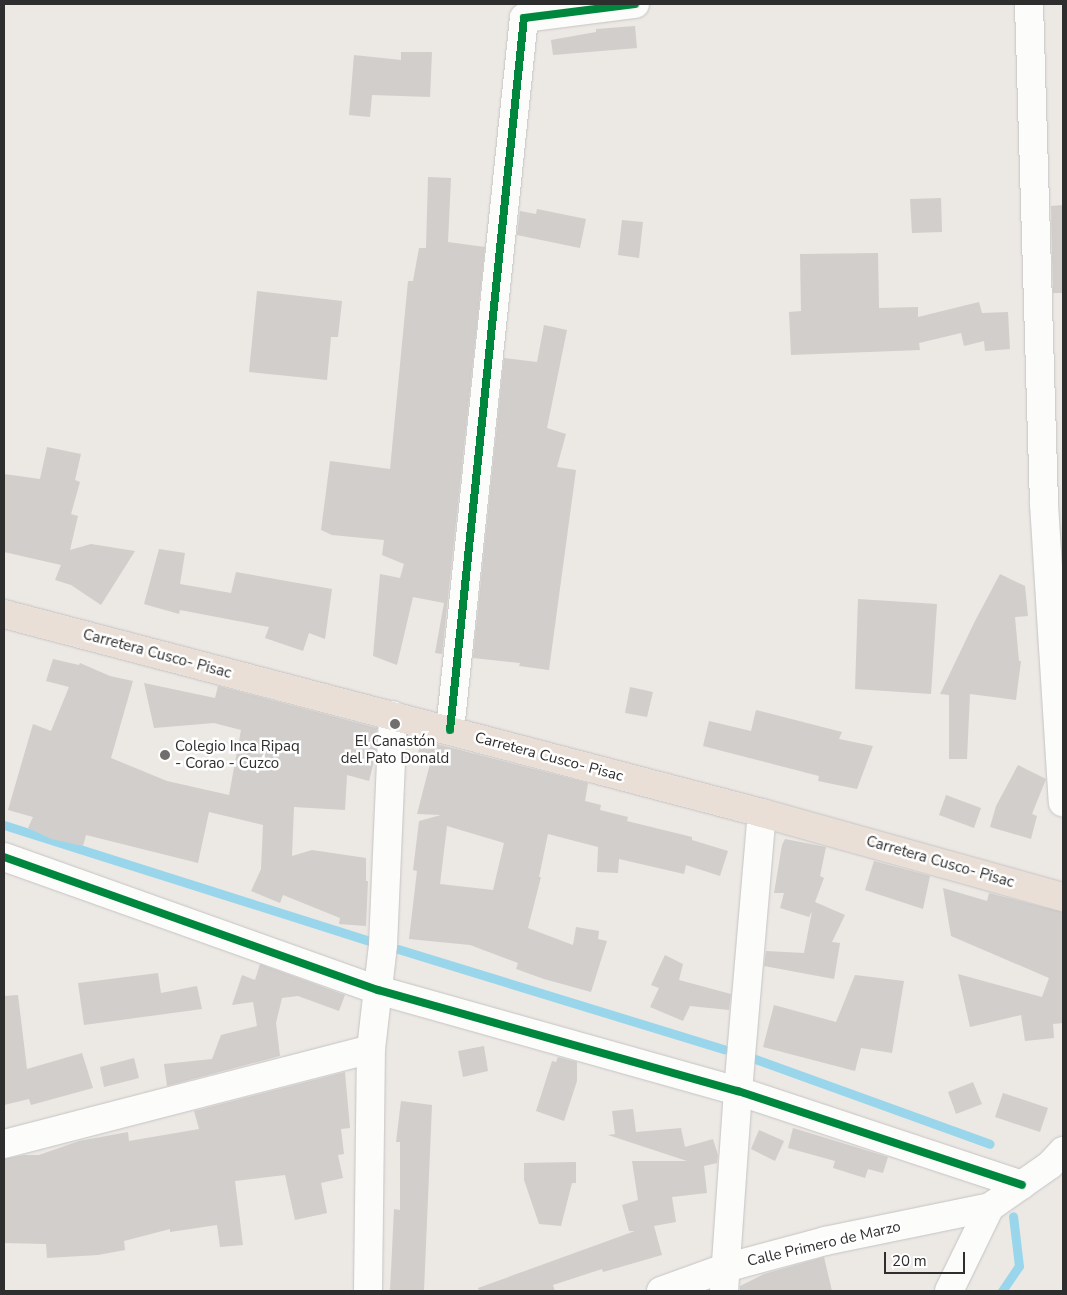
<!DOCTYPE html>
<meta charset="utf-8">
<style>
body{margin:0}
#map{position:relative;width:1067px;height:1295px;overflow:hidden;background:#ece8e4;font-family:"Nunito Sans",sans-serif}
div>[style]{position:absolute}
.stream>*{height:9px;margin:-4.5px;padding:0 4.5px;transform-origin:4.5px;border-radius:4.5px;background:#99d6ec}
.building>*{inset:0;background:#d1cecb}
.roads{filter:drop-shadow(0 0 1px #c5c4c5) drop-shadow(0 0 1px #c5c4c5)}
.street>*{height:28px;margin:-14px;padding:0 14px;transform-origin:14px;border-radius:14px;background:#fcfcfb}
.highway>*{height:28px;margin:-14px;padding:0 14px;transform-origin:14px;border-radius:14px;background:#eadfd6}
.cycleway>*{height:8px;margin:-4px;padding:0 4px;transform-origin:4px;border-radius:4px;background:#00873e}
.dots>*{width:14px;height:14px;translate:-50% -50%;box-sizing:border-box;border:2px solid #fff;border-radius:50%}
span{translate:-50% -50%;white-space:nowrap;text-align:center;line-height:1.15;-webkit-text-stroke:5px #fff;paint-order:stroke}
.street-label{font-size:15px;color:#2e2e2e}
.poi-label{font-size:15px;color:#2e2e2e}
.left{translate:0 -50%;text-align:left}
.frame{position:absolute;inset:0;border:5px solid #2e2e2e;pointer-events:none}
.scale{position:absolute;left:884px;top:1252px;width:81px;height:22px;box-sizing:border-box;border:2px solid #2e2e2e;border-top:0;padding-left:6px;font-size:15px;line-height:18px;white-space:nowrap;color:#2e2e2e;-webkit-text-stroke:4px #fff;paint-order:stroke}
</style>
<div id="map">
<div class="stream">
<i style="left:4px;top:825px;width:384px;rotate:17.6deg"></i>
<i style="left:398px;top:949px;width:341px;rotate:17.1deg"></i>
<i style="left:747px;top:1056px;width:258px;rotate:19.9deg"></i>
<i style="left:1002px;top:1291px;width:30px;rotate:-56deg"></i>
<i style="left:1019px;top:1266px;width:50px;rotate:-96.8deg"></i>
</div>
<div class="building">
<i style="clip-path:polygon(635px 26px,637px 48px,553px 55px,551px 40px,596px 32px,596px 29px)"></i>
<i style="clip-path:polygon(401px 52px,432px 52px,430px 97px,372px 95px,370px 117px,349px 115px,354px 55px,401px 60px)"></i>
<i style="clip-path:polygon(428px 177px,451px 178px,448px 242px,485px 247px,442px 654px,435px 653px,444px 603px,413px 597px,397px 665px,373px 656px,380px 574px,400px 578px,404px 564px,382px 555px,384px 540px,332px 535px,321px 530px,330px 461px,390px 469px,408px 281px,413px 281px,419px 248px,426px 248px)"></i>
<i style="clip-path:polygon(941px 198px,942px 232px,912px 233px,910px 199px)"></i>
<i style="clip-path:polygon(1063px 205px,1063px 293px,1053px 293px,1051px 206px)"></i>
<i style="clip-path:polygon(537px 209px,586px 219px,580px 248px,517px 235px,520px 211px,536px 214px)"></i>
<i style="clip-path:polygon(622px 220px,643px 222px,639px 258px,618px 255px)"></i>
<i style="clip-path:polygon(878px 253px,879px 308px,918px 307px,918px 317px,979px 302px,982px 313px,1008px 312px,1010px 349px,985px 351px,984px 341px,964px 346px,961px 333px,919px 343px,920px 350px,791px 355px,789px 312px,801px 311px,800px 254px)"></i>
<i style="clip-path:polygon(257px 291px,342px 301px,338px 337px,331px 337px,327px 380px,249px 372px)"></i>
<i style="clip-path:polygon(544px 325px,567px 330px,547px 428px,566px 434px,557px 467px,576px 470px,549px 670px,519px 666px,520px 663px,473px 658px,504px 358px,537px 362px)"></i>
<i style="clip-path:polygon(47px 447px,81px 454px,75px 480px,80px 482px,71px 514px,78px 516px,70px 550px,91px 544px,135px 551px,101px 605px,71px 585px,55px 580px,61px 565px,4px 552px,4px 474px,40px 479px)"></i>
<i style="clip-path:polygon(159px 549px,185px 553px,180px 584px,231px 593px,236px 572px,332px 589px,325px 639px,309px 633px,303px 651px,265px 638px,269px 627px,180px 610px,179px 614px,144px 604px)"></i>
<i style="clip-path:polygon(1000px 574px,1025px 586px,1028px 616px,1015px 617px,1019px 661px,1021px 661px,1016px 700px,970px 694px,967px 759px,949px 759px,949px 695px,940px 694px,975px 621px)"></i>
<i style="clip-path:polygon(858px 599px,937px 604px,931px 694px,855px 689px)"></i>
<i style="clip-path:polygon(53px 659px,79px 665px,80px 663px,110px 676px,133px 681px,111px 758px,167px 781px,229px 795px,241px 730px,214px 723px,154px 728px,144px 683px,215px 698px,218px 686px,377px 728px,376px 753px,369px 781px,347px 775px,345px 810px,294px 807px,292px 856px,312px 850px,366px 858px,366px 881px,368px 881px,366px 926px,339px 924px,340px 918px,283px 895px,280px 903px,251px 891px,261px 869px,263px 825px,209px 812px,198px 863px,86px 835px,83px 846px,51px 839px,28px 828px,33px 817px,8px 810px,33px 724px,51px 731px,69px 687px,46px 681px)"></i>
<i style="clip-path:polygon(630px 687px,653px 692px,647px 717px,625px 713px)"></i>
<i style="clip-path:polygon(756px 710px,842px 732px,839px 739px,873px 746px,857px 789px,818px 781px,819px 776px,703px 746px,709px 721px,751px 731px)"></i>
<i style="clip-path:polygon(evenodd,421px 740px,588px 783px,585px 801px,601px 805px,600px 810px,628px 817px,627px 821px,692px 837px,692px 840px,728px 851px,720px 876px,686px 865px,684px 874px,619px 859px,618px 873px,597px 872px,598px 847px,548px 834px,539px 877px,541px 877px,528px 928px,573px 945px,576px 927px,599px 931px,598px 939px,607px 941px,591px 992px,544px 979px,516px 969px,518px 963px,470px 945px,409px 939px,417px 871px,413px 870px,419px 821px,441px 815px,417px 814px,431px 760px,417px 758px,421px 740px,447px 826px,504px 843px,493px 890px,440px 884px,447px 826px)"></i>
<i style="clip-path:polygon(1018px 765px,1046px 779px,1032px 814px,1037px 816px,1031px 839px,990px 827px,996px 806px)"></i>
<i style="clip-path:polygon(946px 795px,981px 808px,974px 828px,939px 815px)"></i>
<i style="clip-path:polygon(785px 839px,826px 847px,820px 876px,824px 878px,815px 902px,845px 915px,832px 942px,840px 943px,834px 979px,764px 966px,766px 951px,804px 953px,812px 911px,809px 917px,780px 908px,784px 893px,774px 893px,782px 845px)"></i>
<i style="clip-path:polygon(874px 861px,930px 876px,923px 909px,865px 890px)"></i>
<i style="clip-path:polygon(943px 888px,987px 901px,989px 893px,1063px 912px,1063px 1023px,1053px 1024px,1054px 1038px,1025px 1041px,1021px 1015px,970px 1027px,958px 974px,1042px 997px,1049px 978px,951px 936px)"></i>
<i style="clip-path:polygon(665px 955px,683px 964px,679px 980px,731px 994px,729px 1010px,690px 1006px,683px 1021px,650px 1007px,659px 988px,651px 985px)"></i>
<i style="clip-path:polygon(260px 964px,345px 995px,339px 1011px,298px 996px,282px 998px,276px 1023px,280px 1056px,167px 1086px,164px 1064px,212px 1059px,221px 1035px,257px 1026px,253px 1002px,232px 1005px,242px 975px,255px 980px)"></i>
<i style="clip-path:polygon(158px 973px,161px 993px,197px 986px,202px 1009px,84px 1025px,78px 983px)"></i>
<i style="clip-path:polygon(855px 975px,904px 981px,892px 1053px,861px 1048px,855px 1071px,763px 1047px,774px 1005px,836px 1022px)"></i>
<i style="clip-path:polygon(18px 995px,27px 1069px,82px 1053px,93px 1088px,31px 1105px,29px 1099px,4px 1105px,4px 996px)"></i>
<i style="clip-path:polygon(484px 1046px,488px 1071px,463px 1077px,458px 1051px)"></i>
<i style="clip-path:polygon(558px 1057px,577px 1062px,577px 1081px,564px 1121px,536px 1111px,552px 1061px,556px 1062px)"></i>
<i style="clip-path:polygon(134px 1058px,139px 1078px,104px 1087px,100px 1067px)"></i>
<i style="clip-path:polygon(345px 1072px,350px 1128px,341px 1129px,344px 1154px,338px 1155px,343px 1178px,321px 1183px,327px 1213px,295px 1220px,285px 1175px,235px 1181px,243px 1245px,220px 1247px,217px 1225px,170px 1232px,170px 1229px,124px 1241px,125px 1250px,98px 1255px,47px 1258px,46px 1244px,4px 1243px,4px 1159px,24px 1155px,39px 1155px,79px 1141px,128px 1132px,129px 1141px,199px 1129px,194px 1111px)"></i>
<i style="clip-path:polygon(973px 1082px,982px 1104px,956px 1114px,948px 1092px)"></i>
<i style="clip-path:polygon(1003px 1093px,1048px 1108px,1040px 1132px,995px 1117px)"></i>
<i style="clip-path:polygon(401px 1101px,432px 1105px,424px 1291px,390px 1291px,394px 1209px,400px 1210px,400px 1142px,396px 1142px)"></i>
<i style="clip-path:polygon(633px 1109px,636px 1132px,681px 1128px,685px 1147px,713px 1139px,718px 1155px,717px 1163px,704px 1166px,707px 1193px,672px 1197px,676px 1222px,654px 1226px,662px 1255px,603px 1272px,602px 1269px,553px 1285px,555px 1291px,479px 1291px,478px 1288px,635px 1231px,629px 1231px,622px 1205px,638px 1200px,632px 1161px,687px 1161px,608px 1135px,615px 1134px,612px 1111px)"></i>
<i style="clip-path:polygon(793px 1128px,888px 1157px,883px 1173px,868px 1169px,865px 1178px,833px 1168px,835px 1161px,788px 1148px)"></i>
<i style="clip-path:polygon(759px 1130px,784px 1141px,775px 1161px,751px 1149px)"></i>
<i style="clip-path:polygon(576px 1162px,576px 1183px,572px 1183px,561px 1226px,539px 1224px,524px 1180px,524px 1163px)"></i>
<i style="clip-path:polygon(824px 1257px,832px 1291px,740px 1291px,740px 1286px,764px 1274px)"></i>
</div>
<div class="roads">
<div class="street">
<i style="left:1029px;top:4px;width:500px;rotate:88.28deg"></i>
<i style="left:1044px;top:504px;width:299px;rotate:86.4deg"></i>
<i style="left:450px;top:730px;width:716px;rotate:-84.07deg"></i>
<i style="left:524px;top:18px;width:112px;rotate:-7.2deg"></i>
<i style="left:4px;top:857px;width:397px;rotate:19.6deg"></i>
<i style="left:378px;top:990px;width:374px;rotate:15.7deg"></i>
<i style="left:738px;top:1091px;width:299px;rotate:18.3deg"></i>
<i style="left:4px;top:1144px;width:379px;rotate:-14.5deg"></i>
<i style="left:368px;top:1291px;width:242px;rotate:-89.3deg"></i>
<i style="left:371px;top:1049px;width:105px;rotate:-83.4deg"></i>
<i style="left:383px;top:945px;width:230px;rotate:-87.5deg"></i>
<i style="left:661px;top:1291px;width:68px;rotate:-19.8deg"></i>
<i style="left:725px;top:1268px;width:104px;rotate:-15.1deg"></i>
<i style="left:825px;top:1241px;width:168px;rotate:-11.6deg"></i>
<i style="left:724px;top:1291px;width:200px;rotate:-86deg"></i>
<i style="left:738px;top:1091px;width:279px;rotate:-85.1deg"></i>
<i style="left:949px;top:1291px;width:93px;rotate:-64deg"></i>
<i style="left:990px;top:1207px;width:73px;rotate:-35deg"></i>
<i style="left:1050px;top:1165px;width:19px;rotate:-47deg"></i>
</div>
<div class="highway">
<i style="left:4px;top:614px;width:784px;rotate:14.71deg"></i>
<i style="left:762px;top:813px;width:313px;rotate:15.6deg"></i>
</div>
</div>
<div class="cycleway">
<i style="left:450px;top:730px;width:716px;rotate:-84.07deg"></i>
<i style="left:524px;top:18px;width:112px;rotate:-7.2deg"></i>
<i style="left:4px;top:857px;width:397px;rotate:19.6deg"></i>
<i style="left:378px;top:990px;width:374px;rotate:15.7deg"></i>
<i style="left:738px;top:1091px;width:299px;rotate:18.3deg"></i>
</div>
<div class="dots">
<i style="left:395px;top:724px;background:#706f6e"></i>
<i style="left:165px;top:755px;background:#706f6e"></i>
</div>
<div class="street-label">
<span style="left:157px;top:654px;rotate:15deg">Carretera Cusco- Pisac</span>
<span style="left:549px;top:757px;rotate:15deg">Carretera Cusco- Pisac</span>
<span style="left:940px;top:862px;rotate:16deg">Carretera Cusco- Pisac</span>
<span style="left:824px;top:1244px;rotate:-13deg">Calle Primero de Marzo</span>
</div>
<div class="poi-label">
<span style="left:395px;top:750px">El Canastón<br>del Pato Donald</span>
<span class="left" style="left:175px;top:755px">Colegio Inca Ripaq<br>- Corao - Cuzco</span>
</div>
<div class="frame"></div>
<div class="scale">20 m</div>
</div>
